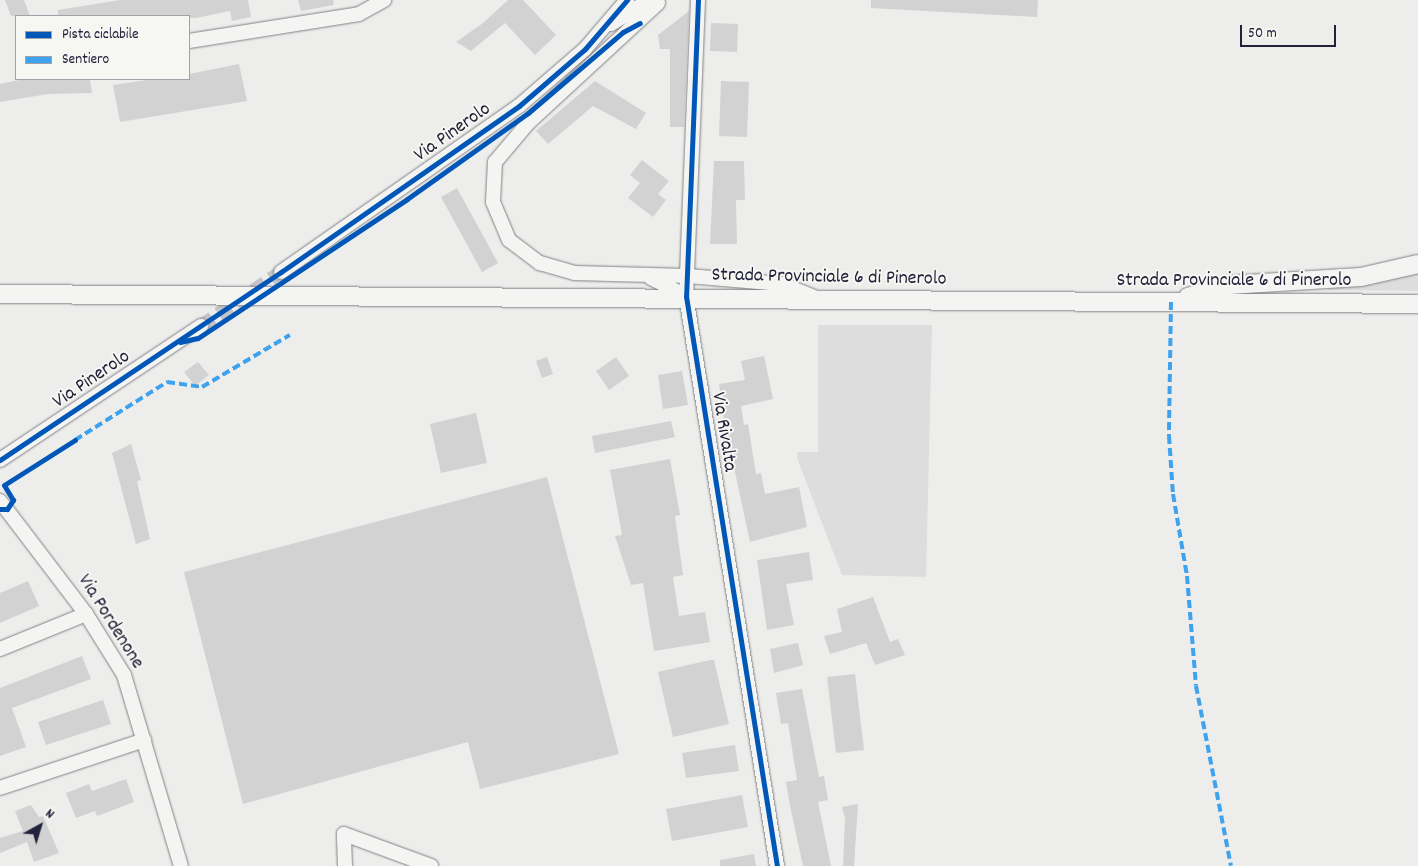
<!DOCTYPE html>
<style>
body{margin:0}
#map{position:relative;width:1418px;height:866px;overflow:hidden;background:#ededec;font-family:Dekko,sans-serif}
div>[style]{position:absolute}
.green>*{inset:0;background:#ddd}
.building>*{inset:0;background:#d2d2d3}
.minor-tunnel>*{height:14px;margin-top:-7px;transform-origin:0;background:repeating-linear-gradient(90deg,#c4c4c9 0 14px,transparent 0 21px)}
.roads{filter:drop-shadow(0 0 1px #828286) drop-shadow(0 0 1px #828286)}
.minor>*{height:14px;margin:-7px;padding:0 7px;transform-origin:7px;border-radius:7px;background:#f4f4f2}
.major>*{height:18px;margin:-9px;padding:0 9px;transform-origin:9px;border-radius:9px;background:#f4f4f2}
.quiet>*{height:4px;margin-top:-2px;transform-origin:0;background:repeating-linear-gradient(90deg,#3ea2ec 0 8px,transparent 0 12px)}
.cycleway>*{height:5px;margin:-2.5px;padding:0 2.5px;transform-origin:2.5px;border-radius:2.5px;background:#0057b8}
span{translate:-50% -50%;white-space:nowrap;text-align:center;line-height:1.15;-webkit-text-stroke:4px #f6f6f2;paint-order:stroke}
.street-label{font-size:20px;color:#22223b}
.legend{position:absolute;left:15px;top:15px;width:175px;height:65px;box-sizing:border-box;background:#f6f6f2;border:1px solid #a1a1a9;margin:0;padding:6px 9px;list-style:none;font-size:15px;color:#22223b}
.legend li{display:flex;align-items:center;gap:10px;height:25px}
.legend b{width:25px;border:1px solid #a1a1a9}
.north{position:absolute;left:15px;top:801px;width:50px;height:50px;-webkit-text-stroke:4px #f6f6f2;paint-order:stroke;rotate:39deg;font-size:14px;font-weight:700;line-height:20px;text-align:center;color:#22223b}
.north::after{content:'';display:block;margin:auto;width:18px;height:22px;background:#22223b;clip-path:polygon(50% 0,100% 100%,50% 72%,0 100%)}
.scale{position:absolute;left:1240px;top:25px;width:96px;height:22px;box-sizing:border-box;border:2px solid #22223b;border-top:0;padding-left:6px;font-size:15px;line-height:18px;white-space:nowrap;color:#22223b;-webkit-text-stroke:4px #f6f6f2;paint-order:stroke}
</style>
<div id="map">
<div class="green">
<i style="clip-path:polygon(1418px 273px,1418px 291px,1329px 290px,1328px 287px,1362px 285px)"></i>
<i style="clip-path:polygon(818px 325px,932px 325px,926px 577px,842px 575px,797px 458px,797px 452px,818px 452px)"></i>
</div>
<div class="building">
<i style="clip-path:polygon(5px 0,24px 0,30px 16px,11px 16px)"></i>
<i style="clip-path:polygon(120px 0,248px 0,251px 17px,232px 21px,230px 11px,196px 18px,58px 16px,58px 10px)"></i>
<i style="clip-path:polygon(298px 0,333px 0,334px 5px,301px 11px)"></i>
<i style="clip-path:polygon(508px 0,523px 0,556px 35px,535px 55px,505px 23px,471px 51px,456px 42px,483px 23px)"></i>
<i style="clip-path:polygon(871px 0,1038px 0,1037px 17px,871px 8px)"></i>
<i style="clip-path:polygon(689px 11px,684px 127px,670px 127px,670px 49px,660px 49px,658px 35px)"></i>
<i style="clip-path:polygon(711px 23px,738px 24px,737px 52px,710px 51px)"></i>
<i style="clip-path:polygon(239px 64px,247px 101px,120px 122px,113px 85px,154px 79px,189px 79px,189px 74px)"></i>
<i style="clip-path:polygon(24px 79px,90px 79px,92px 93px,48px 94px,0 102px,0 84px)"></i>
<i style="clip-path:polygon(595px 81px,646px 113px,636px 129px,593px 106px,548px 144px,536px 131px)"></i>
<i style="clip-path:polygon(721px 81px,749px 82px,747px 137px,719px 136px)"></i>
<i style="clip-path:polygon(642px 160px,669px 181px,658px 194px,666px 200px,653px 217px,628px 198px,640px 183px,630px 175px)"></i>
<i style="clip-path:polygon(714px 161px,744px 161px,745px 200px,736px 200px,737px 244px,710px 244px)"></i>
<i style="clip-path:polygon(457px 188px,498px 263px,482px 272px,441px 197px)"></i>
<i style="clip-path:polygon(764px 356px,773px 399px,741px 406px,744px 425px,748px 424px,756px 474px,761px 473px,765px 494px,799px 487px,807px 527px,750px 542px,732px 458px,729px 459px,719px 384px,745px 380px,741px 361px)"></i>
<i style="clip-path:polygon(547px 357px,553px 374px,542px 378px,536px 361px)"></i>
<i style="clip-path:polygon(616px 357px,629px 376px,609px 390px,596px 371px)"></i>
<i style="clip-path:polygon(198px 362px,209px 375px,195px 386px,184px 372px)"></i>
<i style="clip-path:polygon(682px 371px,688px 405px,663px 409px,658px 375px)"></i>
<i style="clip-path:polygon(476px 413px,487px 463px,441px 473px,430px 424px)"></i>
<i style="clip-path:polygon(671px 421px,675px 437px,595px 453px,592px 436px)"></i>
<i style="clip-path:polygon(131px 444px,141px 480px,137px 481px,150px 539px,136px 544px,112px 453px)"></i>
<i style="clip-path:polygon(670px 459px,680px 515px,675px 516px,683px 575px,673px 577px,679px 616px,705px 612px,710px 642px,654px 651px,643px 583px,631px 585px,615px 536px,622px 535px,610px 470px)"></i>
<i style="clip-path:polygon(547px 477px,619px 754px,480px 789px,468px 742px,243px 804px,184px 572px)"></i>
<i style="clip-path:polygon(809px 552px,813px 580px,786px 584px,794px 625px,767px 630px,757px 560px)"></i>
<i style="clip-path:polygon(28px 581px,39px 606px,0 623px,0 593px)"></i>
<i style="clip-path:polygon(873px 597px,890px 642px,898px 639px,905px 655px,875px 665px,866px 643px,830px 654px,824px 636px,842px 632px,837px 609px)"></i>
<i style="clip-path:polygon(798px 643px,803px 665px,774px 673px,770px 649px)"></i>
<i style="clip-path:polygon(82px 656px,91px 679px,12px 708px,26px 747px,0 756px,0 688px)"></i>
<i style="clip-path:polygon(710px 660px,714px 660px,729px 724px,673px 737px,658px 672px)"></i>
<i style="clip-path:polygon(855px 674px,864px 750px,836px 753px,827px 677px)"></i>
<i style="clip-path:polygon(802px 689px,819px 777px,824px 776px,828px 800px,818px 802px,831px 866px,803px 866px,790px 806px,786px 782px,797px 780px,788px 723px,781px 724px,776px 693px)"></i>
<i style="clip-path:polygon(103px 700px,111px 724px,46px 745px,38px 722px)"></i>
<i style="clip-path:polygon(735px 745px,739px 771px,686px 778px,682px 753px)"></i>
<i style="clip-path:polygon(126px 779px,134px 802px,97px 816px,95px 811px,76px 818px,66px 793px,89px 784px,92px 791px)"></i>
<i style="clip-path:polygon(742px 795px,748px 827px,672px 841px,666px 809px)"></i>
<i style="clip-path:polygon(858px 804px,854px 866px,843px 866px,845px 818px,842px 807px)"></i>
<i style="clip-path:polygon(31px 805px,39px 817px,43px 816px,59px 853px,34px 862px,27px 842px,0 853px,0 838px,23px 831px,15px 811px)"></i>
<i style="clip-path:polygon(754px 854px,756px 866px,720px 866px,720px 860px)"></i>
</div>
<div class="minor-tunnel">
<i style="left:201px;top:326px;width:97px;rotate:-34deg"></i>
</div>
<div class="roads">
<div class="minor">
<i style="left:698px;top:0;width:296px;rotate:92.3deg"></i>
<i style="left:686px;top:296px;width:577px;rotate:80.93deg"></i>
<i style="left:658px;top:3px;width:177px;rotate:137.3deg"></i>
<i style="left:528px;top:123px;width:51px;rotate:130.2deg"></i>
<i style="left:495px;top:162px;width:40px;rotate:92.9deg"></i>
<i style="left:493px;top:202px;width:41px;rotate:67.2deg"></i>
<i style="left:509px;top:240px;width:39px;rotate:37deg"></i>
<i style="left:540px;top:263px;width:35px;rotate:16deg"></i>
<i style="left:574px;top:273px;width:114px;rotate:1.5deg"></i>
<i style="left:688px;top:276px;width:94px;rotate:4.9deg"></i>
<i style="left:782px;top:284px;width:38px;rotate:22deg"></i>
<i style="left:611px;top:24px;width:44px;rotate:-31.9deg"></i>
<i style="left:189px;top:41px;width:172px;rotate:-9deg"></i>
<i style="left:359px;top:14px;width:29px;rotate:-29deg"></i>
<i style="left:281px;top:272px;width:290px;rotate:-34.9deg"></i>
<i style="left:519px;top:106px;width:87px;rotate:-40.8deg"></i>
<i style="left:585px;top:49px;width:65px;rotate:-49.4deg"></i>
<i style="left:651px;top:278px;width:39px;rotate:27deg"></i>
<i style="left:0;top:460px;width:242px;rotate:-33.7deg"></i>
<i style="left:0;top:501px;width:142px;rotate:52.7deg"></i>
<i style="left:86px;top:614px;width:72px;rotate:58.1deg"></i>
<i style="left:124px;top:675px;width:199px;rotate:73.4deg"></i>
<i style="left:0;top:649px;width:93px;rotate:-22.1deg"></i>
<i style="left:0;top:788px;width:152px;rotate:-18.4deg"></i>
<i style="left:345px;top:866px;width:32px;rotate:-92deg"></i>
<i style="left:344px;top:834px;width:93px;rotate:20.2deg"></i>
</div>
<div class="major">
<i style="left:0;top:294px;width:1418px;rotate:0.4deg"></i>
<i style="left:1188px;top:297px;width:43px;rotate:-16.3deg"></i>
<i style="left:1229px;top:285px;width:132px;rotate:-3.5deg"></i>
<i style="left:1361px;top:277px;width:58px;rotate:-12.8deg"></i>
</div>
</div>
<div class="quiet">
<i style="left:1171px;top:302px;width:134px;rotate:90.9deg"></i>
<i style="left:1169px;top:436px;width:58px;rotate:86.1deg"></i>
<i style="left:1173px;top:494px;width:83px;rotate:80.3deg"></i>
<i style="left:1187px;top:576px;width:110px;rotate:85.3deg"></i>
<i style="left:1196px;top:686px;width:183px;rotate:79deg"></i>
<i style="left:75px;top:440px;width:109px;rotate:-32.2deg"></i>
<i style="left:167px;top:382px;width:35px;rotate:8deg"></i>
<i style="left:202px;top:387px;width:102px;rotate:-30.6deg"></i>
</div>
<div class="cycleway">
<i style="left:698px;top:0;width:296px;rotate:92.3deg"></i>
<i style="left:686px;top:296px;width:577px;rotate:80.93deg"></i>
<i style="left:180px;top:342px;width:18px;rotate:-13deg"></i>
<i style="left:198px;top:338px;width:251px;rotate:-33.6deg"></i>
<i style="left:407px;top:199px;width:148px;rotate:-35.4deg"></i>
<i style="left:528px;top:113px;width:125px;rotate:-40.5deg"></i>
<i style="left:623px;top:32px;width:19px;rotate:-28deg"></i>
<i style="left:0;top:460px;width:338px;rotate:-33.8deg"></i>
<i style="left:281px;top:272px;width:290px;rotate:-34.9deg"></i>
<i style="left:519px;top:106px;width:87px;rotate:-40.8deg"></i>
<i style="left:585px;top:49px;width:65px;rotate:-49.4deg"></i>
<i style="left:0;top:509px;width:7px"></i>
<i style="left:7px;top:509px;width:11px;rotate:-56deg"></i>
<i style="left:13px;top:500px;width:17px;rotate:-121deg"></i>
<i style="left:4px;top:485px;width:84px;rotate:-32.4deg"></i>
</div>
<div class="street-label">
<span style="left:453px;top:133px;rotate:-35deg">Via Pinerolo</span>
<span style="left:829px;top:278px;rotate:1deg">Strada Provinciale 6 di Pinerolo</span>
<span style="left:1234px;top:281px">Strada Provinciale 6 di Pinerolo</span>
<span style="left:92px;top:380px;rotate:-34deg">Via Pinerolo</span>
<span style="left:723px;top:432px;rotate:81deg">Via Rivalta</span>
<span style="left:110px;top:622px;rotate:58deg">Via Pordenone</span>
</div>
<ul class="legend">
<li><b style="height:6px;background:#0057b8"></b>Pista ciclabile</li>
<li><b style="height:6px;background:#3ea2ec"></b>Sentiero</li>
</ul>
<div class="north">N</div>
<div class="scale">50 m</div>
</div>
